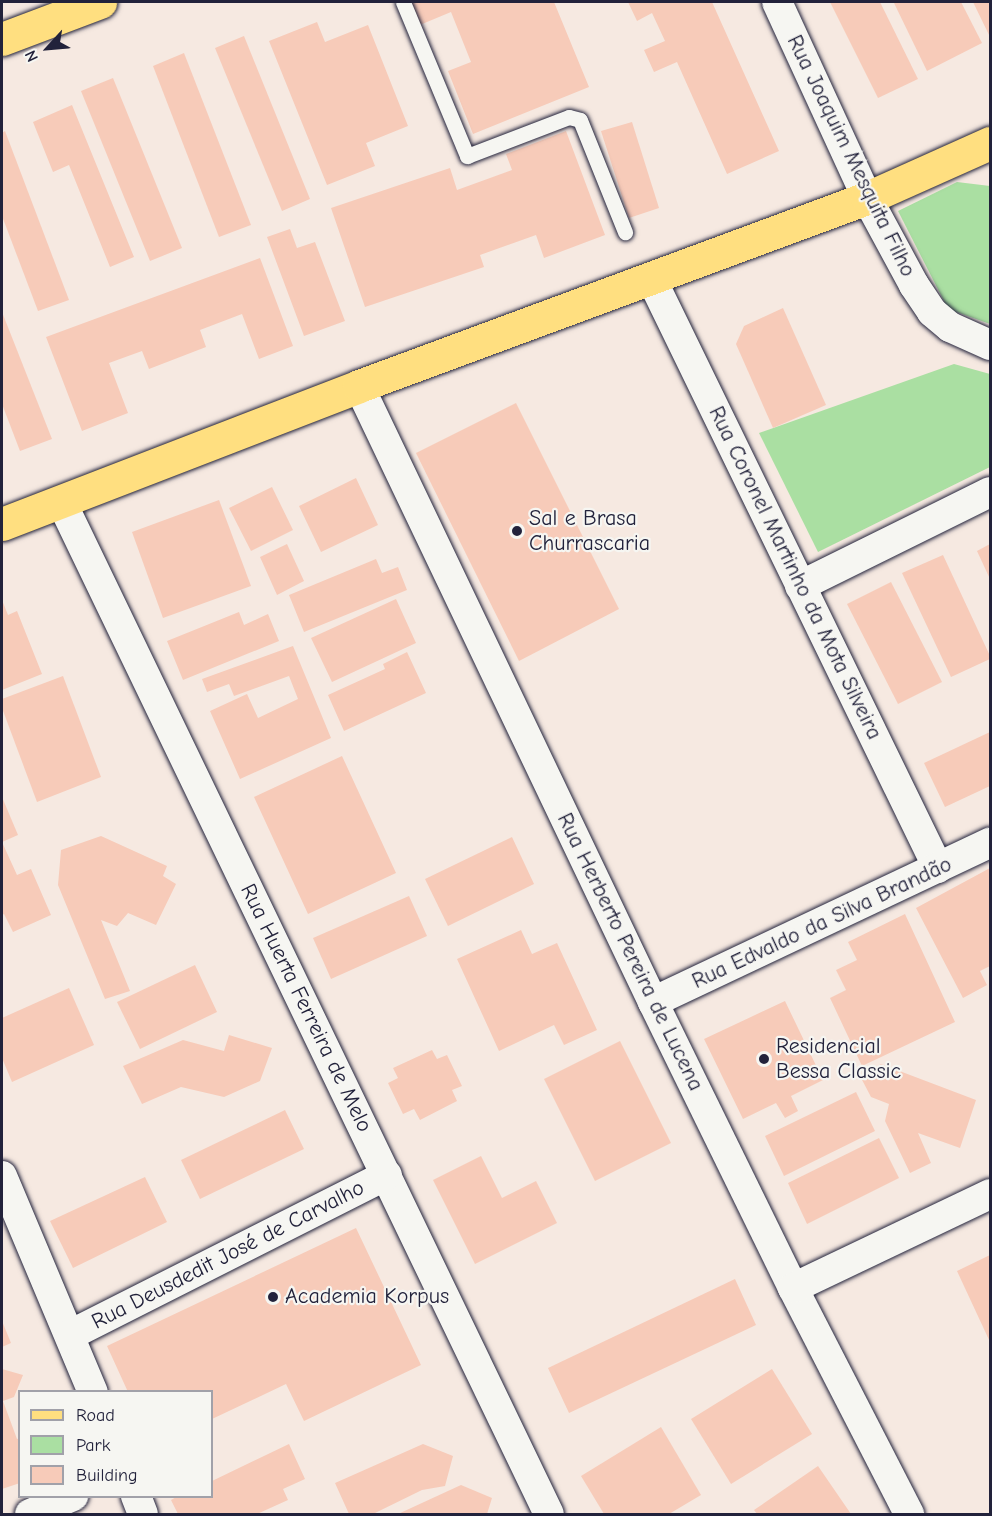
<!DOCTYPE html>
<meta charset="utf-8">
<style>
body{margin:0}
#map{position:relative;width:992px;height:1516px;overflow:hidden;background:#f6e9e1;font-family:"Comic Neue",sans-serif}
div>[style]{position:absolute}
.green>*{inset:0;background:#aadfa2}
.building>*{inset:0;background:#f7cbb9}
.roads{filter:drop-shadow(0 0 2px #22223b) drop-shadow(0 0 2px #22223b)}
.lane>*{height:15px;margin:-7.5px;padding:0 7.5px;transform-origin:7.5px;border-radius:7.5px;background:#f6f6f2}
.street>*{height:30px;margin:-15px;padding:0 15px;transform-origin:15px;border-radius:15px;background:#f6f6f2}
.primary>*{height:33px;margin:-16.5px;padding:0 16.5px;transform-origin:16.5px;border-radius:16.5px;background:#ffdf80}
.dots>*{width:16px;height:16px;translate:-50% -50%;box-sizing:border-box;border:3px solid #f6f6f2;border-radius:50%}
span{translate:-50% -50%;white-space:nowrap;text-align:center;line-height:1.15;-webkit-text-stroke:4.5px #f6f6f2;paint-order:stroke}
.street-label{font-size:22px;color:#22223b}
.poi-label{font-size:22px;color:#22223b}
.left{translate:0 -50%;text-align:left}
.frame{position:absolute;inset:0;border:3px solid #22223b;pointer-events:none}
.legend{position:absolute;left:18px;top:1390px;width:195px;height:108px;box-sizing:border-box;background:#f6f6f2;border:2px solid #a1a1a9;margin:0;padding:8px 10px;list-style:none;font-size:18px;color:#22223b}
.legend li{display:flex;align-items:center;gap:12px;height:30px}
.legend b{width:30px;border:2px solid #a1a1a9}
.north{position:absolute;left:18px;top:18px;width:60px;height:60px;-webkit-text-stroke:4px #f6f6f2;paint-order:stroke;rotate:244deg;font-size:16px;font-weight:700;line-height:24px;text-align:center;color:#22223b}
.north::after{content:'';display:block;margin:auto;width:21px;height:27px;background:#22223b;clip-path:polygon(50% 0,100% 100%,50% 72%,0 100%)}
</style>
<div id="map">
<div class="green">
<i style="clip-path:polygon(957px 182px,990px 186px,990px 324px,948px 309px,898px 211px)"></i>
<i style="clip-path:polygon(954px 364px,990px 374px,990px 467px,818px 552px,759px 433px)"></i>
</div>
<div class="building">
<i style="clip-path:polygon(405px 2px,554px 2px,589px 87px,473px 134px,448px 71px,471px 62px,451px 12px,415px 27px)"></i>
<i style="clip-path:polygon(628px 2px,712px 2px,779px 151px,727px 174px,677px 62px,654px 72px,644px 50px,665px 41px,652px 13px,637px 21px)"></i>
<i style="clip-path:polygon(830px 2px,880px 2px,918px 79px,878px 98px)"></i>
<i style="clip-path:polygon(896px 2px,961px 2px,982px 43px,927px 71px,894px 3px)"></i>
<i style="clip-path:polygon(973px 2px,990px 2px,990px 37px)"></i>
<i style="clip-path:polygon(317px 22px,325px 42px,368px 25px,408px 126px,366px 143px,375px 166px,327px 185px,269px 41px)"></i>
<i style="clip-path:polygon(244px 36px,310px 199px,282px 211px,215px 48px)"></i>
<i style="clip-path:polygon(184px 53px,251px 225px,219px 237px,153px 66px)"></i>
<i style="clip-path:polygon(113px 78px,182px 248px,150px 261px,81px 91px)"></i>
<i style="clip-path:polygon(72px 105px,134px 257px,110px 267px,69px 165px,53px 172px,33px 122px)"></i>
<i style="clip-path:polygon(632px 122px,659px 208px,629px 218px,601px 131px)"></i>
<i style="clip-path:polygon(5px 131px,69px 300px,38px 311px,2px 216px,2px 133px)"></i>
<i style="clip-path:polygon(566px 131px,605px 235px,544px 258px,536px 235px,480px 255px,484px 267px,365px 307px,331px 208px,450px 168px,457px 190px,512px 170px,506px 154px)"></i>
<i style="clip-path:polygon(290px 229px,297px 248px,315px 242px,345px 321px,304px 336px,267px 237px)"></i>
<i style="clip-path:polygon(260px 258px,293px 346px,259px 359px,242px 314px,200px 330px,206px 347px,149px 369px,142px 351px,109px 363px,128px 413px,82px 431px,46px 337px)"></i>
<i style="clip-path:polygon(783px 308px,826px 405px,773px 428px,736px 344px,744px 326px)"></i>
<i style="clip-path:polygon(2px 312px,52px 439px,20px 451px,2px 404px)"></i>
<i style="clip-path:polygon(516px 403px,619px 609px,519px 661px,416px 453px)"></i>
<i style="clip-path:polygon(356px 478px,378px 525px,321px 552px,299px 506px)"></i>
<i style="clip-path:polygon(272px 487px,293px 530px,251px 551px,229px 508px)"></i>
<i style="clip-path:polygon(219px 500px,251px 586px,163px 618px,132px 532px)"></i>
<i style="clip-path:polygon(287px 544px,304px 581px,277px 595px,260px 557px)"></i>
<i style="clip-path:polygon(990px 544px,990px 579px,977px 551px)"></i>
<i style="clip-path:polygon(943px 555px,990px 656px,990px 659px,951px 677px,902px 573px)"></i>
<i style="clip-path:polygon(376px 559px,382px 573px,398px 567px,407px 590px,304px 632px,289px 595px)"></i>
<i style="clip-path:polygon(891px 582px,942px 682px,898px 704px,847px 604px)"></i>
<i style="clip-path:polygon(396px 599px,416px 643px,332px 682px,311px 638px)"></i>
<i style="clip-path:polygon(2px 600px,8px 615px,17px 611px,42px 674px,2px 690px)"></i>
<i style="clip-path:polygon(239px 612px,244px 625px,268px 614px,279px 641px,183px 680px,167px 641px)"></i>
<i style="clip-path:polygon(293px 646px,331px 738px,240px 779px,210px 711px,247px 694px,258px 718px,298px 699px,289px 676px,234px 696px,229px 684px,207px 692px,202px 679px)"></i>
<i style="clip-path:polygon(407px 652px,426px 693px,344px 731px,328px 695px,385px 669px,383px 664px)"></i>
<i style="clip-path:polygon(63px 676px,101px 777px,37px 802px,2px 708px,2px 699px)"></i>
<i style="clip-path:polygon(990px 732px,990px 786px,945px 807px,924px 763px)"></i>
<i style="clip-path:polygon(342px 756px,396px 873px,308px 914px,254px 797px)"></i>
<i style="clip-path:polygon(2px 797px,18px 835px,2px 842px)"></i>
<i style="clip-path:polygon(101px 836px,167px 866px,163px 876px,176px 884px,156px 925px,128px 913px,117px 926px,101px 920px,130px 991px,105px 999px,58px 885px,61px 850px)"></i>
<i style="clip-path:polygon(512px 837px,534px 884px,448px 926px,425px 879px)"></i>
<i style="clip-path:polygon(2px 842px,17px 875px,31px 869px,51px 915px,13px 932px,4px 914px,2px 915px)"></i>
<i style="clip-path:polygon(990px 868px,990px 966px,980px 971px,987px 985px,963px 998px,916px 908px)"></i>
<i style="clip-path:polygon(409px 896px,427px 936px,331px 979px,313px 938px)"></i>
<i style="clip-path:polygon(905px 914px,955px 1022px,862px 1066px,830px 998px,846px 990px,836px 970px,857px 960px,848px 942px)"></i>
<i style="clip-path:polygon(521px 930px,532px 954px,557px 943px,597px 1030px,564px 1045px,554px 1025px,499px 1051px,457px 959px)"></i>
<i style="clip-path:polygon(195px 965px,217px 1012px,140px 1049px,117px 1002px)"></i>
<i style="clip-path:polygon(69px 988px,94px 1045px,12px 1082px,2px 1058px,2px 1018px)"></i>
<i style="clip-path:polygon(785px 1001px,823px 1080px,791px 1096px,798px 1111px,785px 1118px,776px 1103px,743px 1119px,704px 1039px)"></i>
<i style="clip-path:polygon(229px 1035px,272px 1048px,260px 1081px,224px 1097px,181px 1087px,142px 1104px,123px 1066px,183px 1040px,224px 1051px)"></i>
<i style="clip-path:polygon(620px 1041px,671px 1143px,595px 1181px,544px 1079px)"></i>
<i style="clip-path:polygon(432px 1050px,437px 1059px,447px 1055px,462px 1086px,452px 1090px,457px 1101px,420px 1120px,414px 1109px,403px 1114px,388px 1083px,398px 1078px,393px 1068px)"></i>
<i style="clip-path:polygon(881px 1064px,976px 1100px,960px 1148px,918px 1133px,931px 1163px,910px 1173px,885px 1121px,889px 1104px,871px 1097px,860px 1076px)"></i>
<i style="clip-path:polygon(856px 1092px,875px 1131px,784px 1176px,765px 1136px)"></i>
<i style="clip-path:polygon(285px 1110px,304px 1149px,200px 1199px,181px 1160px)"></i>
<i style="clip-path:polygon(879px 1138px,899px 1178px,807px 1224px,788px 1183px)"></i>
<i style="clip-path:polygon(481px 1156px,502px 1198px,536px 1181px,557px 1223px,475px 1264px,433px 1180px)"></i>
<i style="clip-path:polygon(145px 1177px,167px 1222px,73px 1268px,50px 1221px)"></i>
<i style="clip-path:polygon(356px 1228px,421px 1365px,304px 1421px,286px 1384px,212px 1419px,212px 1392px,128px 1392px,107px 1346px)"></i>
<i style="clip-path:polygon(990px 1255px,990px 1342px,957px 1271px)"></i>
<i style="clip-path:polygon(735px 1279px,756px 1325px,569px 1413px,548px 1368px)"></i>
<i style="clip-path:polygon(2px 1321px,11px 1343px,2px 1347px)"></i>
<i style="clip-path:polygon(2px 1369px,23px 1375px,14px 1397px,3px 1401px,17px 1439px,20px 1438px,20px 1483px,2px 1489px)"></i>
<i style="clip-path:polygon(772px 1369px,812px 1434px,731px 1484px,691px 1419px)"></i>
<i style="clip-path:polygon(661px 1427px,701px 1495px,669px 1514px,604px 1514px,581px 1476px)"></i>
<i style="clip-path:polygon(289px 1444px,305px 1479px,283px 1489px,288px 1500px,257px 1514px,178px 1514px,171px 1500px,178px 1496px,212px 1496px,212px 1481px)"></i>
<i style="clip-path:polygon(423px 1444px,453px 1456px,445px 1486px,422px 1490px,373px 1514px,349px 1514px,335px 1483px)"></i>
<i style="clip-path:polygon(818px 1466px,851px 1514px,757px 1514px,754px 1510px)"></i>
<i style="clip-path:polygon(461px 1485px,492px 1498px,487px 1514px,398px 1514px)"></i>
</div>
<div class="roads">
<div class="lane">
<i style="left:403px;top:2px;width:167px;rotate:67.4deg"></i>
<i style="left:467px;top:156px;width:109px;rotate:-20.9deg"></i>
<i style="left:569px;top:117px;width:11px;rotate:15deg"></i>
<i style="left:580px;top:120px;width:121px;rotate:68.1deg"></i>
</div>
<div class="street">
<i style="left:777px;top:2px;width:216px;rotate:65.3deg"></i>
<i style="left:867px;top:198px;width:99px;rotate:61.6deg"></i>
<i style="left:914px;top:285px;width:32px;rotate:56deg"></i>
<i style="left:932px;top:312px;width:23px;rotate:40deg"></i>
<i style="left:950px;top:327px;width:44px;rotate:24.2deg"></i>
<i style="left:651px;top:278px;width:656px;rotate:64.06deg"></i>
<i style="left:359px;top:386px;width:683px;rotate:64.49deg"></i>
<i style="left:653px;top:1002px;width:318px;rotate:63.9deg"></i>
<i style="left:793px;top:1288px;width:254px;rotate:62.8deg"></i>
<i style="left:61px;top:501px;width:1124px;rotate:64.28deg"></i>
<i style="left:800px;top:586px;width:212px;rotate:-26.3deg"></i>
<i style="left:653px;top:1002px;width:373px;rotate:-25.3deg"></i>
<i style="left:2px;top:1176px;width:234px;rotate:67.2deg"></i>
<i style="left:793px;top:1288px;width:218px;rotate:-25.5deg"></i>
<i style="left:70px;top:1335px;width:355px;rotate:-26.8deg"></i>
<i style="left:136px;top:1496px;width:19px;rotate:69deg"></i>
<i style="left:30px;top:1514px;width:47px;rotate:-22.7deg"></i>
</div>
<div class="primary">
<i style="left:2px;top:39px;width:105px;rotate:-20.7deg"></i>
<i style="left:2px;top:524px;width:383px;rotate:-21.1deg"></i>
<i style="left:359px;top:386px;width:542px;rotate:-20.31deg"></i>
<i style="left:867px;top:198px;width:135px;rotate:-24.1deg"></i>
</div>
</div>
<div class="dots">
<i style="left:517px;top:531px;background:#22223b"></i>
<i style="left:764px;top:1059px;background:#22223b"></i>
<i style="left:273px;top:1297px;background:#22223b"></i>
</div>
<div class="street-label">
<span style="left:851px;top:156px;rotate:64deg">Rua Joaquim Mesquita Filho</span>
<span style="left:795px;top:573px;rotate:64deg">Rua Coronel Martinho da Mota Silveira</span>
<span style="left:822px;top:923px;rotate:-25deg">Rua Edvaldo da Silva Brandão</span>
<span style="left:630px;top:952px;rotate:64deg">Rua Herberto Pereira de Lucena</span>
<span style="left:306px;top:1008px;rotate:64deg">Rua Huerta Ferreira de Melo</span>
<span style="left:228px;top:1255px;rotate:-27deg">Rua Deusdedit José de Carvalho</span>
</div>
<div class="poi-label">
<span class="left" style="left:529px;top:531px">Sal e Brasa<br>Churrascaria</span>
<span class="left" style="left:776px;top:1059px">Residencial<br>Bessa Classic</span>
<span class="left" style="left:285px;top:1297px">Academia Korpus</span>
</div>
<div class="frame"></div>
<ul class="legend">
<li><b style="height:8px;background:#ffdf80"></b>Road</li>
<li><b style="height:16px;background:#aadfa2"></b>Park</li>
<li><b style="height:16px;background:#f7cbb9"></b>Building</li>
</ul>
<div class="north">N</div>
</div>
